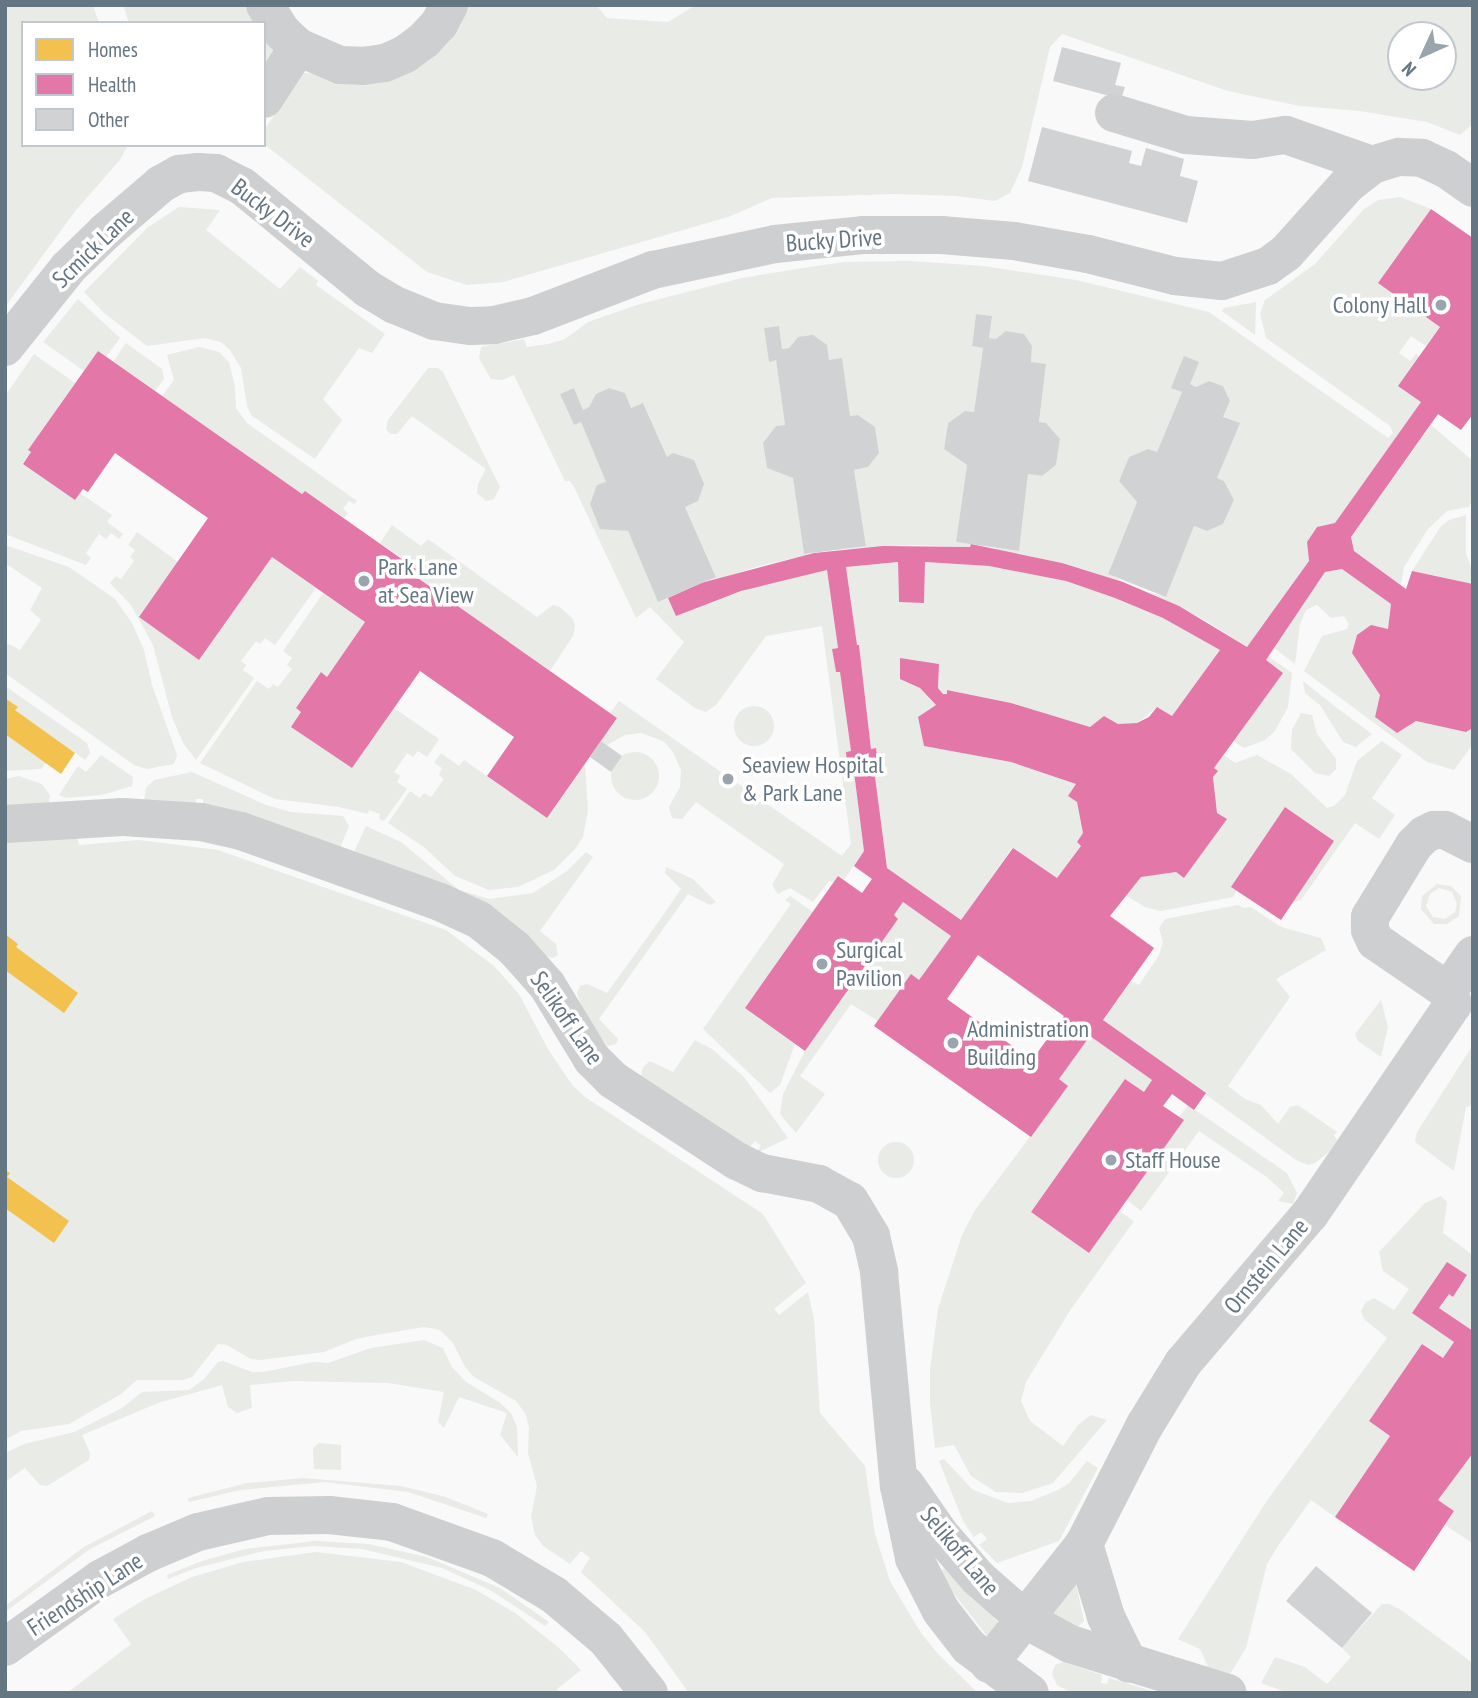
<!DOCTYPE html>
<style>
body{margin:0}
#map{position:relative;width:1478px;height:1698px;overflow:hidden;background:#f9f9f9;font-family:"PT Sans Narrow",sans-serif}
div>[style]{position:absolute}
.green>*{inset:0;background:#e8ebe6}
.round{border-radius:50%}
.homes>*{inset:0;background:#f2c14e}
.health>*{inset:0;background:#e377a8}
.building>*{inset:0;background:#d0d2d3}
.minor>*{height:38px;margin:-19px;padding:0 19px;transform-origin:19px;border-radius:19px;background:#cecfd0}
.dots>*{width:19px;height:19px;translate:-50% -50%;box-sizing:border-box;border:4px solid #fff;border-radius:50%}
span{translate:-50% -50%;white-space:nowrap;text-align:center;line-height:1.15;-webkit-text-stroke:7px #fff;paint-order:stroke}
.street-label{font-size:24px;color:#657683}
.poi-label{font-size:24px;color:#657683}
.right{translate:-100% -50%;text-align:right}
.left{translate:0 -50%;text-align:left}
.frame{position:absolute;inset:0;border:7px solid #657683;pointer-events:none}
.legend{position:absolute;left:21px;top:21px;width:245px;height:126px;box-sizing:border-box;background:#fff;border:2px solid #c1c8cd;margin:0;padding:9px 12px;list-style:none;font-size:21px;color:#657683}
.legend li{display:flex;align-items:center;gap:14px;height:35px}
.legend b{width:35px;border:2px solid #c1c8cd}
.north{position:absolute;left:1387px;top:21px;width:70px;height:70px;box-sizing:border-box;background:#fff;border:2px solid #c1c8cd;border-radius:50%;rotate:225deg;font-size:19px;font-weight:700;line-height:28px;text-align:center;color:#657683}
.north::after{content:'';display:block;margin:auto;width:24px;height:32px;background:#99a4ac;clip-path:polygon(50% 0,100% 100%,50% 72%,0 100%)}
</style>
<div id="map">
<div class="green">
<i style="clip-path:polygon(5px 5px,93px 5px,99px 23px,23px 23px,23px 145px,128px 145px,120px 160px,76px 210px,5px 307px)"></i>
<i style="clip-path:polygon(123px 5px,256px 5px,277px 44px,264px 64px,264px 23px,129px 23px)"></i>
<i style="clip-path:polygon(evenodd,463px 5px,596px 5px,607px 18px,668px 22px,696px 5px,1473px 5px,1473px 124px,1460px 135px,1427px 122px,1360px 111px,1300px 106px,1228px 91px,1062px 34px,1050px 47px,1022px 167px,1010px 193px,995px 201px,957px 196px,893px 194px,772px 198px,728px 217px,503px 282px,467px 285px,427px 272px,264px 144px,264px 130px,304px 73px,363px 79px,463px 5px,1401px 35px,1443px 35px,1443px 77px,1401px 77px,1401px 35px)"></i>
<i style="clip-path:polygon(1400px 197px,1431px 209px,1378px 283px,1440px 327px,1426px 346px,1411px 336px,1399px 353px,1410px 361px,1416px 354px,1420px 356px,1421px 402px,1335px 523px,1317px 527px,1307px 542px,1309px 561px,1247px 647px,1203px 619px,1146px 591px,1166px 597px,1194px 526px,1207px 531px,1223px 524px,1234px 500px,1224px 481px,1217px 478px,1239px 424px,1223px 417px,1230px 401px,1223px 386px,1209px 381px,1196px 387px,1190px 384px,1172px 388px,1182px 392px,1157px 452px,1148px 449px,1129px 457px,1119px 481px,1137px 502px,1108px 573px,1123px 582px,1062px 563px,996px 550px,996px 548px,1019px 550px,1028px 474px,1042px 476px,1056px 465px,1060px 439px,1046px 423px,1039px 422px,1046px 364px,1031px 362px,1032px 346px,1023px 334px,1006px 331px,996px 339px,989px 338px,991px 316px,976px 314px,972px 346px,983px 348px,974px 412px,965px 411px,948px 423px,944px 449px,967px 465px,956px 542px,971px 544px,970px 547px,911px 545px,847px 549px,866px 545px,854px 470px,868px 467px,879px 453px,875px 427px,858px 415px,850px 416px,829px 360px,798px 337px,789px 348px,782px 349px,779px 326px,764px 328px,769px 361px,776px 360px,785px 425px,776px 426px,763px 443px,767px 468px,793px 478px,804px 554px,814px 554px,759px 566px,701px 585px,716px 576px,685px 507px,674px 453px,667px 457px,643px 403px,631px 408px,625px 393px,609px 388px,596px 394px,589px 407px,583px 410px,574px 388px,560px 394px,574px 425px,581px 422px,606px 482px,597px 486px,590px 504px,600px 528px,628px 531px,658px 602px,668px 598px,715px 600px,767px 583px,827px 570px,838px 648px,832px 649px,836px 672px,840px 672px,851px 751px,846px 752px,848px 773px,854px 772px,864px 851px,844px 880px,838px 876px,834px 882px,829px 881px,813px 902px,790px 888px,778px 894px,772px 885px,784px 864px,696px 802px,682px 819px,672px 818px,669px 807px,680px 787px,681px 770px,673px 752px,663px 741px,641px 733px,625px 735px,607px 745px,601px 741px,617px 718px,610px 713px,619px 701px,842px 856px,851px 844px,822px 626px,766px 636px,716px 705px,706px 712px,695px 708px,656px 679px,684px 642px,650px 607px,636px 618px,575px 489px,570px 481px,565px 481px,514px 375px,502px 380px,491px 379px,479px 358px,481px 347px,524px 339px,527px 347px,548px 344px,565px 339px,588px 322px,640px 304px,742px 278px,796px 269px,844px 262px,911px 261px,983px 266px,1076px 280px,1209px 312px,1388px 438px,1393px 433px,1390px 426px,1266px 338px,1260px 314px,1265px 300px,1315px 264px,1364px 209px,1378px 200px)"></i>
<i style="clip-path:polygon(179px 207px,220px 210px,206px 230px,280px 289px,300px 267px,318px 281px,316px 285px,385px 334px,372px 353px,359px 348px,323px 399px,342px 420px,315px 459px,252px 416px,247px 406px,241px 368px,230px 350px,221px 342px,205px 338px,147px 346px,104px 313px,84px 292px,148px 227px)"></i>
<i style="clip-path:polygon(78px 299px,120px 338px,106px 357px,98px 351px,84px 371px,43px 342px)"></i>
<i style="clip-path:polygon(1256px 302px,1255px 335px,1222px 311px,1224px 308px)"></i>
<i style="clip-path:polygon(126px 343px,162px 369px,164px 379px,155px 391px,113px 362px)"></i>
<i style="clip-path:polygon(199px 347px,219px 352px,229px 362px,235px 386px,236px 408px,247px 423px,357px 501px,354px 504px,349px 501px,343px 509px,348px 513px,344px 518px,305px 491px,302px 494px,162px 396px,174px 380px,167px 355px)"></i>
<i style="clip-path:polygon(34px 354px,75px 383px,28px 450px,31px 452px,23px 463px,75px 499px,80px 493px,112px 515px,107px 522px,123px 534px,119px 539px,111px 533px,106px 539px,99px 534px,86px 553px,91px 558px,86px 565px,5px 534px,5px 396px)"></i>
<i style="clip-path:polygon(428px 368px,438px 368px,443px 372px,500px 487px,494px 499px,486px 501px,477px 493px,478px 484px,486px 469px,412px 416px,397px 434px,391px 434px,386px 429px,388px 420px)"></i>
<i style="clip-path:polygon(1431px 425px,1473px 461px,1473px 498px,1469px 507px,1447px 511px,1428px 529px,1404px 567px,1401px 585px,1354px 551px,1351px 537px)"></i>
<i style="clip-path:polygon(1466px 515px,1466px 554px,1473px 572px,1473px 584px,1412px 571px,1441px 526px,1449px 520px)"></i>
<i style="clip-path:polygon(392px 525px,421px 546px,428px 539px,537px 617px,553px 605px,560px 607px,573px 619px,575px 626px,573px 636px,550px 671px,412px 575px,416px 568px,380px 543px)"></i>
<i style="clip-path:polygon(137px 532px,178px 562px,139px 617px,199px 660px,272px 557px,316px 588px,275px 645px,265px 638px,260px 644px,256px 641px,241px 661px,246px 665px,243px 670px,254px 678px,196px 760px,183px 743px,172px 717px,153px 645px,131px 605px,110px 583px,116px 576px,121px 579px,134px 561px,130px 557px,135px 550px,128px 545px)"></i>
<i style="clip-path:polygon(5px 545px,69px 567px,115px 599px,132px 623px,144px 650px,152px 685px,177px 755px,174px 764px,147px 769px,134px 765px,5px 673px,5px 645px,9px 644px,20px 650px,41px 620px,30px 610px,42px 588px,5px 563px)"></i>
<i style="clip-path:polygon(898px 562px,899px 602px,924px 603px,925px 562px,989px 566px,1066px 581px,1115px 598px,1163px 618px,1220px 650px,1172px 716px,1157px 707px,1137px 723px,1118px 724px,1104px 716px,1090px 727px,1011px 703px,948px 690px,947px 694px,943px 694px,938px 688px,939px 664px,900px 659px,901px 679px,920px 688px,936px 705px,918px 717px,924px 746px,1011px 762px,1076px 784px,1068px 796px,1077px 802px,1083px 833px,1077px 842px,1081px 846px,1057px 878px,1012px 848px,961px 920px,887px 868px,874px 769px,879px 768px,876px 748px,871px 749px,859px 645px,857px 645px,846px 567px)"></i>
<i style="clip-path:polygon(1342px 569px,1391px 604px,1388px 629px,1371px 626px,1357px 636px,1352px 653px,1380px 695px,1375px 717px,1397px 733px,1416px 721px,1466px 732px,1473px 728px,1473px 744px,1454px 770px,1427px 762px,1304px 671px,1322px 636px,1347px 629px,1349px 624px,1344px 616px,1331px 618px,1317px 605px,1306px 610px,1300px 624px,1295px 664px,1274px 648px,1325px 572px)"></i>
<i style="clip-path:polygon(323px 593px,365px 622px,327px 677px,320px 673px,296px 708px,301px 712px,292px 727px,352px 768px,394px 708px,439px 739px,427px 757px,418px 751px,413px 757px,407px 753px,394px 772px,400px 776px,397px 782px,407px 789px,384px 821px,379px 819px,380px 814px,369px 810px,368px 814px,339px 807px,275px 799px,200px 763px,257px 681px,269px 689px,273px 684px,278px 687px,292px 669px,287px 665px,292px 658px,283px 651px)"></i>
<i style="clip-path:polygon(1268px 656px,1292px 673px,1288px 707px,1275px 731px,1265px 740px,1244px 748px,1233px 741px,1283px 673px,1266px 660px)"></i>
<i style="clip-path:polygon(1303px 681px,1337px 708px,1372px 734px,1356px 747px,1343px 742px,1320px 705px,1305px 693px)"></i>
<i style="clip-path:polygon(5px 686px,87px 743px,90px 753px,85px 760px,15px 710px,17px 706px,5px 698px)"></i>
<i class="round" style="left:734px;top:706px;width:40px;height:40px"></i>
<i style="clip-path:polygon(1301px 713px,1312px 715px,1317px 734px,1336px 759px,1336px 769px,1329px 776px,1315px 773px,1291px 749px,1292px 730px)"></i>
<i style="clip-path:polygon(5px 734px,46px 763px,41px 769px,5px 771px)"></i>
<i style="clip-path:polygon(1382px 741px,1402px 755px,1372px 798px,1395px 815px,1379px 839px,1355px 823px,1301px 900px,1292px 903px,1334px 841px,1285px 807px,1233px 897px,1161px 911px,1145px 907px,1125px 895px,1141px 877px,1176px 872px,1184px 878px,1226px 819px,1217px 813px,1213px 777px,1217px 771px,1214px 768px,1224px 755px,1235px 763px,1257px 755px,1291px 774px,1327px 808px,1334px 806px,1345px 795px,1357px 761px)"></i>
<i class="round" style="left:611px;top:752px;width:48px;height:48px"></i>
<i style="clip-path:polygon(441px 753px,459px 766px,464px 760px,547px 818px,585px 764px,588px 811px,583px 837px,576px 848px,554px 870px,518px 887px,489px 890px,455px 876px,425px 848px,388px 823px,410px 791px,420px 798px,424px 793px,431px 797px,444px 779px,439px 775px,442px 768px,434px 763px)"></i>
<i style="clip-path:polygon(101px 755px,133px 777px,132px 786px,102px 795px,65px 798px,59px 795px,78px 766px,86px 772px)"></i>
<i style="clip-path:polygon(192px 772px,266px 805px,291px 812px,343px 816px,349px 826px,340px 848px,203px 806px,203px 799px,196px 799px,195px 805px,144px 802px,146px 788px,154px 780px)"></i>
<i style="clip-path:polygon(19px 776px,42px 784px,50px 795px,49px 803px,5px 809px,5px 779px)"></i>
<i style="clip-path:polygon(366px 826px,401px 842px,459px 890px,489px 899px,533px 893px,567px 871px,586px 852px,593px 857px,540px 931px,556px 944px,558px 955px,553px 958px,546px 956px,353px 854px)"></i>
<i style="clip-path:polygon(77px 835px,79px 845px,139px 840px,218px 850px,446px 930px,494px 966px,519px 994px,549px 1051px,573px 1086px,585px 1097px,763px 1214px,806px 1283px,774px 1309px,779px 1315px,808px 1292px,814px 1319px,820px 1413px,865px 1466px,875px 1534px,890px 1581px,921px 1633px,939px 1655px,978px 1693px,689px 1693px,645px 1632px,581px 1572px,590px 1558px,581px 1551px,570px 1564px,543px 1546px,535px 1535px,531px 1517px,537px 1486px,528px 1453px,529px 1427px,525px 1413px,516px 1401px,474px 1377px,465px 1367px,453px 1343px,440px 1330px,424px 1327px,376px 1335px,356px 1339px,324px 1352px,260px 1360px,251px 1359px,227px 1345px,218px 1344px,192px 1377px,183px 1380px,137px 1380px,121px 1394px,69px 1424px,21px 1431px,5px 1440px,5px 838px)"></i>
<i style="clip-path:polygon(666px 867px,693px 879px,716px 902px,710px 905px,688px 894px,599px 1019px,618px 1039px,616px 1044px,608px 1046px,586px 1019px,577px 993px,580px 986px,587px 984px,607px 993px,659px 921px,681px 889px,665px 873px)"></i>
<i style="clip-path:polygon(evenodd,1437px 884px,1451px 886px,1461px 896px,1459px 916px,1447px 924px,1434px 924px,1421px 909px,1422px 896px,1437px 884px,1439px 888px,1452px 892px,1457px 904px,1455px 912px,1445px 919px,1433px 917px,1426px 906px,1430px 894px,1439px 888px)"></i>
<i style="clip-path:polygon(790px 896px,813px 912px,745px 1008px,795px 1044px,780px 1085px,770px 1093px,703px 1029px,791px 904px,785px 900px)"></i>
<i style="clip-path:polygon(903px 902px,951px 936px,919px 980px,878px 1021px,851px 1004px,800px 1076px,825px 1094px,796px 1133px,780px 1114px,783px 1094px,805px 1051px,898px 919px,894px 915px)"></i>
<i style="clip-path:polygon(1238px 905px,1244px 908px,1251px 907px,1281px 927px,1321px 938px,1326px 950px,1276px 979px,1290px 997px,1228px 1086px,1245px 1099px,1261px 1105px,1278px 1124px,1290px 1107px,1298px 1105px,1337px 1132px,1334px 1135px,1337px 1140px,1329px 1152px,1315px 1163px,1308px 1165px,1296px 1160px,1103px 1020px,1131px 981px,1139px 985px,1159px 955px,1163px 942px,1159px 928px,1165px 919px)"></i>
<i style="clip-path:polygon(1381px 1000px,1388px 1027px,1381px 1057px,1358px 1041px,1355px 1034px)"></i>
<i style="clip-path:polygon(1090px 1036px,1152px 1080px,1144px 1092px,1125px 1079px,1031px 1212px,1089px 1253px,1119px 1211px,1134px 1221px,1071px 1309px,1026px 1382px,1021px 1401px,1030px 1421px,1063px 1446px,1078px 1425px,1091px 1415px,1107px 1420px,1053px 1483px,1022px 1493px,996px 1492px,971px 1476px,954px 1445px,935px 1448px,930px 1403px,930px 1369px,938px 1309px,962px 1235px,975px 1210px,1068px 1086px,1059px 1079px)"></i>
<i style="clip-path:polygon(695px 1040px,712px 1049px,744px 1077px,788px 1138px,761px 1151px,757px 1151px,761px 1146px,755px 1141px,749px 1148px,641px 1076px,643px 1067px,650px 1061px,673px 1072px)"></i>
<i style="clip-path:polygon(1473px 1045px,1473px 1105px,1466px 1107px,1454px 1171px,1415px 1142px,1417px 1132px)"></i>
<i style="clip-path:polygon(1188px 1105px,1287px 1173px,1297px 1193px,1293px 1204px,1278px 1201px,1284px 1193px,1268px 1178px,1199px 1131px,1141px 1211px,1127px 1200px,1183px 1121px,1179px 1117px)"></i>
<i class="round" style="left:878px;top:1142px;width:36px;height:36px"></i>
<i style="clip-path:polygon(1441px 1196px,1447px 1202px,1443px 1233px,1473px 1255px,1473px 1331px,1439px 1308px,1449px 1294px,1453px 1297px,1467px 1276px,1447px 1262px,1412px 1313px,1454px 1342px,1443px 1358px,1422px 1344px,1369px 1421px,1390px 1436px,1335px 1517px,1311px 1500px,1278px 1546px,1267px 1564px,1246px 1648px,1230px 1674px,1208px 1667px,1200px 1649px,1178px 1639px,1268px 1499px,1387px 1338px,1364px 1319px,1361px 1311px,1366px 1302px,1374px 1298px,1394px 1310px,1409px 1289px,1383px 1271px,1379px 1252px,1425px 1203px)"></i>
<i style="clip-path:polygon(424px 1340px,443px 1348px,452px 1367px,466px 1382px,499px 1402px,511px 1413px,517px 1427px,518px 1457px,500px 1435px,507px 1413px,459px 1397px,444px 1428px,438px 1422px,444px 1392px,388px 1383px,293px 1381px,250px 1385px,252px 1408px,237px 1413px,228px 1407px,222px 1385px,158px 1403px,82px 1435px,90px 1453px,89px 1460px,47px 1486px,40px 1485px,25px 1468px,5px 1482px,5px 1453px,24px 1444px,74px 1432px,122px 1408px,142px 1392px,189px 1390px,204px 1379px,218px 1362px,223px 1361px,252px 1372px,263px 1372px,313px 1362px,328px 1363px,371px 1348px)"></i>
<i style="clip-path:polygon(319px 1443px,341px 1445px,341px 1470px,314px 1469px,313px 1448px)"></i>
<i style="clip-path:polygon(1473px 1453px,1473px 1542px,1472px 1543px,1445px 1525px,1454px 1511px,1438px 1500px)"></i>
<i style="clip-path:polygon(944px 1459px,973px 1490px,1008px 1503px,1031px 1501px,1058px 1490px,1069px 1483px,1087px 1461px,1098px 1468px,1059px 1541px,997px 1563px,979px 1545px,987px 1539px,981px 1532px,974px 1537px,963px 1521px,939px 1461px)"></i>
<i style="clip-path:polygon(303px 1478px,401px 1486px,446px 1497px,488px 1514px,486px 1518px,408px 1492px,325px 1482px,240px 1490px,189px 1502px,188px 1498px,247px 1483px)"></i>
<i style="clip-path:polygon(152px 1511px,155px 1516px,90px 1549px,5px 1612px,5px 1606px,84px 1547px)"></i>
<i style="clip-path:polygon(315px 1541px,368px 1544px,427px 1557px,500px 1588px,549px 1622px,545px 1626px,490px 1590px,442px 1568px,362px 1549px,313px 1546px,264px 1551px,196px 1568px,168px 1579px,167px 1575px,202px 1561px,245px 1549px)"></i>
<i style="clip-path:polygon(316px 1552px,401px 1562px,476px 1590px,515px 1613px,558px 1647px,581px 1670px,557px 1689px,560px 1693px,67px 1693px,131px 1644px,113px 1619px,145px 1599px,192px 1577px,243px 1562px)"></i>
<i style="clip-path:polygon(947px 1567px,997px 1621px,999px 1625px,988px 1637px,947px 1585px,940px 1571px)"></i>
<i style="clip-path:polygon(1076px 1584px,1084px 1621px,1078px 1627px,1047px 1610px)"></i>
<i style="clip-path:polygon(1382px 1604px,1389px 1604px,1401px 1610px,1473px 1663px,1473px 1693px,1288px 1693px,1261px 1683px,1275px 1657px,1305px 1667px,1327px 1684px,1351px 1657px,1342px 1648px)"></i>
<i style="clip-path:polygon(1063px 1662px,1102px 1675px,1101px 1683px,1107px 1684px,1109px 1678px,1159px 1693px,1072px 1693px,1057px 1685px,1052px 1674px,1055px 1665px)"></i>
</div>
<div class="homes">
<i style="clip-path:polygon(5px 698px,18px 707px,15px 710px,75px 753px,61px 774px,5px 734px)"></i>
<i style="clip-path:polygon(5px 934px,18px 944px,16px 947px,78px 993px,64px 1013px,5px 970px)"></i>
<i style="clip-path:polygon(5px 1170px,10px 1173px,7px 1177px,69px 1221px,54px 1243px,5px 1208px)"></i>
</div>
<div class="health">
<i style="clip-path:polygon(evenodd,1431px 209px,1473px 238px,1473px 414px,1461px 430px,1438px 414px,1351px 537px,1354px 551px,1406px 589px,1412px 571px,1473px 584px,1473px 728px,1466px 732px,1416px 721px,1397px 733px,1375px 717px,1380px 695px,1352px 653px,1357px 635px,1371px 625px,1388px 629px,1391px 604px,1342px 569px,1325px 572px,1266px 660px,1283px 673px,1214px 768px,1218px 771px,1213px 777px,1217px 813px,1227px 819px,1184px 878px,1176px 872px,1141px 877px,1110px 916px,1154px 948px,1103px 1020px,1206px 1093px,1194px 1110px,1172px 1094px,1163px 1106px,1184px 1120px,1089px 1253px,1031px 1212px,1125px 1079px,1144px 1092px,1152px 1080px,1090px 1036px,1059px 1079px,1068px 1086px,1031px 1137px,874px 1026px,911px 974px,919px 980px,951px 936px,903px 902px,894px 915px,898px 919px,805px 1051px,745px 1008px,838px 876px,862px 893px,872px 879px,854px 866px,864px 851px,854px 772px,848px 773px,846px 752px,851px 751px,840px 672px,836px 672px,832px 649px,838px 648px,827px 570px,741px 591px,676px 616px,668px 598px,701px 583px,814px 553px,883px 546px,970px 547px,971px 544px,1062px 563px,1123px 582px,1179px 606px,1247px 647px,1309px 561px,1307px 542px,1317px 527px,1335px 523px,1421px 402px,1398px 386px,1440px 327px,1378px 283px,1431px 209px,898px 562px,899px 602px,924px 603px,925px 562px,989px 566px,1066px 581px,1115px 598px,1163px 618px,1220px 650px,1172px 716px,1157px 707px,1149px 717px,1137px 723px,1118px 724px,1104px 716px,1090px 727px,1011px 703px,947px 690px,947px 694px,943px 694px,938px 688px,939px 664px,900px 658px,900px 679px,920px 688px,936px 705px,918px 717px,924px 746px,1011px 762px,1076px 784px,1068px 796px,1077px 802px,1083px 833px,1077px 842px,1081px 846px,1057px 878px,1013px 848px,961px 920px,887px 868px,874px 769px,879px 769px,876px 748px,871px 749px,859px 645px,857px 645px,846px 567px,898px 562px,1431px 209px,978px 955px,1064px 1016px,1032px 1060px,947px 999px,978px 955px)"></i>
<i style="clip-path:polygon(98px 351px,302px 494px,305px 491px,416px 569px,412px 574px,617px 718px,547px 818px,487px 776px,514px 737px,420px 671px,352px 768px,291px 727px,301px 712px,296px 708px,321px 672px,327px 677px,365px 622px,272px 557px,199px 660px,139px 617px,208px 518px,115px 453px,88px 492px,83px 489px,75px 500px,23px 464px,31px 452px,28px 450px)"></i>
<i style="clip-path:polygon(1285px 807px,1334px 841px,1281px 920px,1231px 887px)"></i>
<i style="clip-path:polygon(1447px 1262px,1467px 1275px,1453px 1297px,1449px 1294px,1439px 1308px,1473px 1331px,1473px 1453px,1438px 1500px,1454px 1511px,1414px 1571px,1335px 1517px,1390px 1436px,1369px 1421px,1422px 1344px,1443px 1358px,1454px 1342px,1412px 1313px)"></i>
</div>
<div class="building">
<i style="clip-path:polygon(1062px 47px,1121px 63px,1115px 85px,1125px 87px,1121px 99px,1053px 81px)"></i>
<i style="clip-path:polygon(1042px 127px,1132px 151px,1129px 163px,1141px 166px,1146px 148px,1184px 159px,1180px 176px,1198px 181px,1187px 223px,1028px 181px)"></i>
<i style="clip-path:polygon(976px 314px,992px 316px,989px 338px,996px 339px,1006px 331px,1024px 334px,1032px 346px,1031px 362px,1046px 364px,1039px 422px,1046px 423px,1060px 439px,1056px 465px,1042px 476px,1028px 474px,1019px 551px,956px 542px,967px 465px,944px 449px,948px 423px,965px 411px,974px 412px,983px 348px,972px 346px)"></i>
<i style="clip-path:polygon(779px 326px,782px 349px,789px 348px,798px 337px,813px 335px,827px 345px,829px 360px,842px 358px,850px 416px,858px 415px,875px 427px,879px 453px,868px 467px,854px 470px,866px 546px,804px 554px,793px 478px,767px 468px,763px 443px,776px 426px,785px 425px,776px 360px,769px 362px,764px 328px)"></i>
<i style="clip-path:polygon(1184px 356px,1199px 362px,1190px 384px,1196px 387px,1209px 381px,1223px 386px,1230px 401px,1223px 417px,1240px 423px,1217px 478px,1224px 481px,1234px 500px,1223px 524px,1207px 531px,1194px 526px,1166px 597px,1108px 574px,1137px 502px,1119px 481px,1129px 457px,1148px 449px,1157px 452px,1182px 392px,1171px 388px)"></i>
<i style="clip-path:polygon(574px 388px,583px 410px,589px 407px,596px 394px,609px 388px,625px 393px,631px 408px,643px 403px,667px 457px,673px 453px,694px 460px,704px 484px,698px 501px,685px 507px,716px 577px,658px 602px,628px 531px,600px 529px,590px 504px,597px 485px,606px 482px,581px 422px,574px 425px,560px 394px)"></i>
<i style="clip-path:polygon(601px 741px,622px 756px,611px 772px,590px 757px)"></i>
<i style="clip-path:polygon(1316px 1566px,1372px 1613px,1342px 1648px,1286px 1601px)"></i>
</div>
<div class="minor">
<i style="left:265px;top:5px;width:32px;rotate:58deg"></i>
<i style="left:282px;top:32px;width:22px;rotate:43deg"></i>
<i style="left:298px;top:47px;width:46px;rotate:23.2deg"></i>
<i style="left:340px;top:65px;width:23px;rotate:2deg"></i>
<i style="left:363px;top:66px;width:22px;rotate:-8deg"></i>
<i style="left:385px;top:63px;width:22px;rotate:-24deg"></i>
<i style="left:405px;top:54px;width:24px;rotate:-36deg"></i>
<i style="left:424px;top:40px;width:22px;rotate:-47deg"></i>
<i style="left:439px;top:24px;width:21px;rotate:-62deg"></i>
<i style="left:264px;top:99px;width:62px;rotate:-56.8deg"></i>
<i style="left:1114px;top:113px;width:75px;rotate:17deg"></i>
<i style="left:1186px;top:135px;width:67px;rotate:4.3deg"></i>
<i style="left:1253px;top:140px;width:33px;rotate:-9deg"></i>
<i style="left:1286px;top:135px;width:91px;rotate:19.2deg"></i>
<i style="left:5px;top:347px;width:101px;rotate:-51.4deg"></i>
<i style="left:68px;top:268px;width:52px;rotate:-44.2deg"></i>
<i style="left:105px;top:232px;width:74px;rotate:-40.6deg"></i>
<i style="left:161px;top:184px;width:21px;rotate:-29deg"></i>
<i style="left:179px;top:174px;width:19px;rotate:-6deg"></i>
<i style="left:198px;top:172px;width:18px;rotate:3deg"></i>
<i style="left:216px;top:173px;width:29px;rotate:27deg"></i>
<i style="left:242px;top:186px;width:163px;rotate:39.3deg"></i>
<i style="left:368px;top:289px;width:31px;rotate:31deg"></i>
<i style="left:395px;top:305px;width:42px;rotate:22.3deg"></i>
<i style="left:434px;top:321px;width:36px;rotate:8deg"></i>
<i style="left:470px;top:326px;width:24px;rotate:-2deg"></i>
<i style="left:494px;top:325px;width:40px;rotate:-13deg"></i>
<i style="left:533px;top:316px;width:129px;rotate:-21deg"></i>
<i style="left:653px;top:270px;width:125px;rotate:-12deg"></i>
<i style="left:775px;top:244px;width:88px;rotate:-5.8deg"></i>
<i style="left:863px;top:235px;width:78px"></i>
<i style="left:941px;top:235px;width:73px;rotate:4.7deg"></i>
<i style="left:1014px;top:241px;width:75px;rotate:10deg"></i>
<i style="left:1088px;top:254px;width:90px;rotate:14.2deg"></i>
<i style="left:1175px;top:276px;width:47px;rotate:6.1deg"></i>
<i style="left:1222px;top:281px;width:48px;rotate:-18.1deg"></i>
<i style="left:1268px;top:266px;width:22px;rotate:-36deg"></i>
<i style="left:1286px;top:253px;width:93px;rotate:-48.1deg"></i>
<i style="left:1348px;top:184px;width:31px;rotate:-38deg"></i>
<i style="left:1372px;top:165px;width:28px;rotate:-17deg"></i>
<i style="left:1399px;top:157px;width:23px;rotate:2deg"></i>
<i style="left:1422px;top:158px;width:26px;rotate:25deg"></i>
<i style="left:1446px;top:169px;width:33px;rotate:35deg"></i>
<i style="left:5px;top:824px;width:118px;rotate:-3.4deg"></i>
<i style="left:123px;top:817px;width:78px;rotate:3.7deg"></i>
<i style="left:201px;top:822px;width:41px;rotate:12.7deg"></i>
<i style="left:241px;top:831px;width:211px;rotate:19.6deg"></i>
<i style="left:440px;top:902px;width:43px;rotate:24.8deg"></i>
<i style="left:479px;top:920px;width:45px;rotate:38.7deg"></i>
<i style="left:514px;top:948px;width:50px;rotate:48.3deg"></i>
<i style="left:547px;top:985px;width:87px;rotate:58.7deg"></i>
<i style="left:592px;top:1059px;width:30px;rotate:45deg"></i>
<i style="left:613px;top:1080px;width:148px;rotate:33.2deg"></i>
<i style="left:737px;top:1161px;width:28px;rotate:26deg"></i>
<i style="left:762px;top:1173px;width:58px;rotate:10.9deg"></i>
<i style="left:819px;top:1184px;width:35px;rotate:29deg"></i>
<i style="left:850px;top:1201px;width:41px;rotate:59deg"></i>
<i style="left:871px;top:1236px;width:37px;rotate:77deg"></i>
<i style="left:879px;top:1272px;width:215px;rotate:84.7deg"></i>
<i style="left:899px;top:1486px;width:74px;rotate:78.2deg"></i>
<i style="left:914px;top:1558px;width:59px;rotate:63deg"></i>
<i style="left:941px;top:1611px;width:46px;rotate:52.1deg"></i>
<i style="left:969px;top:1647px;width:76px;rotate:37deg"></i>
<i style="left:1448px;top:991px;width:44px;rotate:-55.2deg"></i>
<i style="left:906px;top:1485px;width:60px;rotate:55.2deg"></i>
<i style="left:940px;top:1534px;width:58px;rotate:49.2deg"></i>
<i style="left:978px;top:1578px;width:64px;rotate:41.2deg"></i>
<i style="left:1026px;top:1620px;width:50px;rotate:28.6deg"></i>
<i style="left:1070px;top:1644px;width:165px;rotate:17.2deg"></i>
<i style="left:1084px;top:1544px;width:76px;rotate:73.2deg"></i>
<i style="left:1106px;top:1617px;width:52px;rotate:63.9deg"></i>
<i style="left:5px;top:1647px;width:117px;rotate:-35.6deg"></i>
<i style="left:100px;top:1579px;width:55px;rotate:-28.4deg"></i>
<i style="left:148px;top:1553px;width:54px;rotate:-22.8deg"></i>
<i style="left:198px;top:1532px;width:72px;rotate:-12.9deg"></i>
<i style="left:268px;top:1516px;width:61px;rotate:-0.9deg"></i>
<i style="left:329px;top:1515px;width:63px;rotate:6.3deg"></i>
<i style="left:392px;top:1522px;width:106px;rotate:19.8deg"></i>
<i style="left:492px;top:1558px;width:72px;rotate:30.8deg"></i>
<i style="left:554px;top:1595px;width:68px;rotate:40.2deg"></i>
<i style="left:606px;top:1639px;width:69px;rotate:51.5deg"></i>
<i style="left:989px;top:1664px;width:153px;rotate:-51.6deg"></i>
<i style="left:1084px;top:1544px;width:134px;rotate:-62.9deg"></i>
<i style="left:1145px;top:1425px;width:73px;rotate:-58.5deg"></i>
<i style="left:1183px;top:1363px;width:196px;rotate:-49.6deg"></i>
<i style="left:1310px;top:1214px;width:254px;rotate:-55.7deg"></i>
<i style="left:1453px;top:1004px;width:14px;rotate:-111deg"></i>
<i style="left:1448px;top:991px;width:88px;rotate:-145.6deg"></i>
<i style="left:1375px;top:941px;width:12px;rotate:-114deg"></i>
<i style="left:1370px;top:930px;width:13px;rotate:-90deg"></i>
<i style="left:1370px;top:917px;width:84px;rotate:-58.6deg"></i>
<i style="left:1414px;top:845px;width:14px;rotate:-45deg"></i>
<i style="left:1424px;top:835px;width:11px;rotate:-27deg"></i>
<i style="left:1434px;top:830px;width:11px"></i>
<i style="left:1445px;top:830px;width:31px;rotate:27deg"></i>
</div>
<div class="dots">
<i style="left:1441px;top:305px;background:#99a4ac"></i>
<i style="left:364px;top:581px;background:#99a4ac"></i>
<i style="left:728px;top:779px;background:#99a4ac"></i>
<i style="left:822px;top:964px;background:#99a4ac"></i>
<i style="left:953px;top:1043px;background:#99a4ac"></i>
<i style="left:1111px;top:1160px;background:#99a4ac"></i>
</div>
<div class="street-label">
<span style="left:273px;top:213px;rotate:37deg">Bucky Drive</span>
<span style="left:834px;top:240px;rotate:-4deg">Bucky Drive</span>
<span style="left:93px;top:248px;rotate:-44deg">Scmick Lane</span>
<span style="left:567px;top:1018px;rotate:55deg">Selikoff Lane</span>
<span style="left:1266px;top:1266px;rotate:-50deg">Ornstein Lane</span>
<span style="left:960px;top:1551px;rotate:50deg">Selikoff Lane</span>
<span style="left:85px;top:1594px;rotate:-33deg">Friendship Lane</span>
</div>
<div class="poi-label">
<span class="right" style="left:1427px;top:305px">Colony Hall</span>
<span class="left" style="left:378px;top:581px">Park Lane<br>at Sea View</span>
<span class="left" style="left:742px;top:779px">Seaview Hospital<br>&amp; Park Lane</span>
<span class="left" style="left:836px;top:964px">Surgical<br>Pavilion</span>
<span class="left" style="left:967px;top:1043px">Administration<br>Building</span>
<span class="left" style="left:1125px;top:1160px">Staff House</span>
</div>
<div class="frame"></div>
<ul class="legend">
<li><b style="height:19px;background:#f2c14e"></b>Homes</li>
<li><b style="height:19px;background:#e377a8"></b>Health</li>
<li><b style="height:19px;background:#d0d2d3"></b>Other</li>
</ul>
<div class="north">N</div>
</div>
